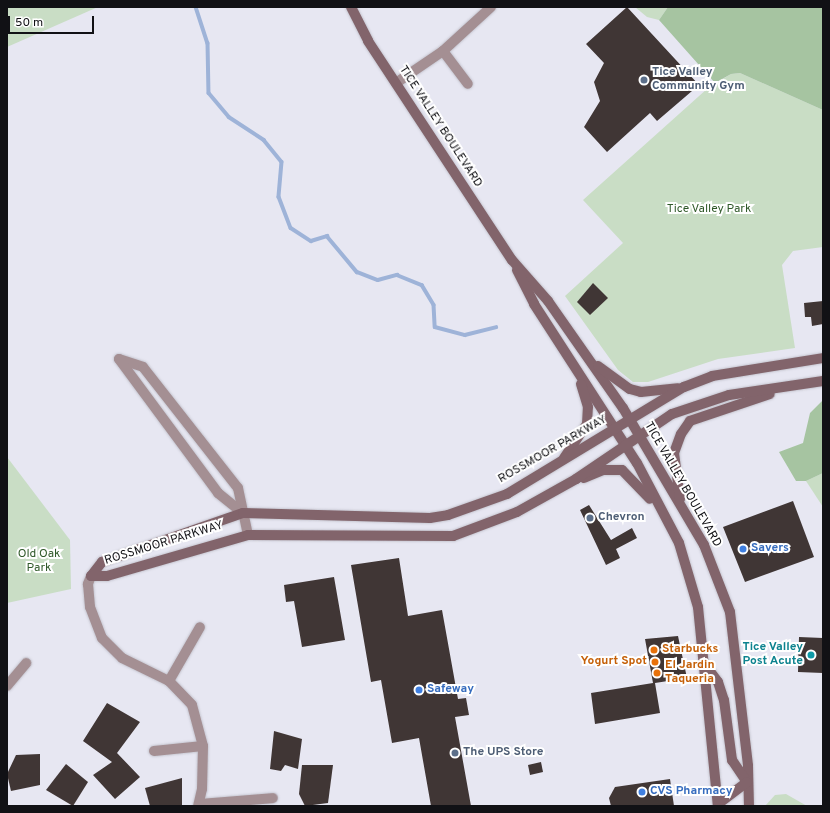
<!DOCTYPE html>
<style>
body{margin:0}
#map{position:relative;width:830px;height:813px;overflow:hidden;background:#e7e7f2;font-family:Overpass,sans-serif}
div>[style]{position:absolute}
.green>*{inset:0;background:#c9ddc5}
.forest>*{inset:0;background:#a6c4a1}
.stream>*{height:3.5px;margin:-1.75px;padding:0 1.75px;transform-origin:1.75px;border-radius:1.75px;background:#9eb3d8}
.building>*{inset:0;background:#403635}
.roads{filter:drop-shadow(0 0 1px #c5c5cf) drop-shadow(0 0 1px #c5c5cf)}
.street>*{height:10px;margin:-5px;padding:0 5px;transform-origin:5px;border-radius:5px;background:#a48f93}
.secondary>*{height:10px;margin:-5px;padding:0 5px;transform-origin:5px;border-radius:5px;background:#82646b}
.dots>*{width:11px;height:11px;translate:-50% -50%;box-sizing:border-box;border:2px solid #fff;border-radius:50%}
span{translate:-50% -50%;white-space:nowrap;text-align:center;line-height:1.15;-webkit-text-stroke:4px #fff;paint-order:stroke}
.service-label{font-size:12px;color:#4e5e75;font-weight:700}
.left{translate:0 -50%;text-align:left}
.street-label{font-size:12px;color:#111115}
.park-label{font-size:12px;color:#30592a}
.shop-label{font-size:12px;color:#366cbe;font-weight:700}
.culture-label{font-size:12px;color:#0d838f;font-weight:700}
.right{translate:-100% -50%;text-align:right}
.food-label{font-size:12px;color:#c56008;font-weight:700}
.frame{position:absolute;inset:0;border:8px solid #111115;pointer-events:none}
.scale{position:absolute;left:8px;top:16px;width:86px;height:18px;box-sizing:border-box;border:2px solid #111115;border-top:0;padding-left:5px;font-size:12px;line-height:14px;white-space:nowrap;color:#111115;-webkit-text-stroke:3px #fff;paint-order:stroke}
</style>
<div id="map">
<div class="green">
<i style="clip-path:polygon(7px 7px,98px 7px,7px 47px)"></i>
<i style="clip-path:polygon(635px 7px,668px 7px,659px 20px,647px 17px)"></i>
<i style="clip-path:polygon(740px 73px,823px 110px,823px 247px,793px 251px,782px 265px,795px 348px,718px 359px,648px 382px,633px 382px,618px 370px,565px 296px,623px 243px,583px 200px,708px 88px,731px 74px)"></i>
<i style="clip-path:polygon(7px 457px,70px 540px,71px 589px,7px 603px)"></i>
<i style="clip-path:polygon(823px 473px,823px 507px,806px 481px)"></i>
<i style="clip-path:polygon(786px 794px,807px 806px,765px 806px,775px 795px)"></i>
</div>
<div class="forest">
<i style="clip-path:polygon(668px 7px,823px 7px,823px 110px,740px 73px,731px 74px,715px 83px,659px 20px)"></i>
<i style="clip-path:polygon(823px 400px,823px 473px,806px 481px,796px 481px,779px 452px,803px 443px,810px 413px)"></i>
</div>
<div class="stream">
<i style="left:196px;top:7px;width:38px;rotate:72deg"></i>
<i style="left:208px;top:43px;width:50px;rotate:88.9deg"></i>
<i style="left:209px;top:93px;width:31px;rotate:50deg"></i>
<i style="left:229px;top:117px;width:42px;rotate:33.3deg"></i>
<i style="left:264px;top:140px;width:28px;rotate:51deg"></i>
<i style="left:282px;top:162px;width:35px;rotate:95deg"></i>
<i style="left:279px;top:197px;width:33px;rotate:69deg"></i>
<i style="left:291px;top:228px;width:24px;rotate:33deg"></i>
<i style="left:311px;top:241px;width:17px;rotate:-17deg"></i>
<i style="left:327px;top:236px;width:47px;rotate:50.2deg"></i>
<i style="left:357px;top:272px;width:22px;rotate:21deg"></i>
<i style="left:378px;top:280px;width:20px;rotate:-15deg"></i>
<i style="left:397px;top:275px;width:27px;rotate:22deg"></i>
<i style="left:422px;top:285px;width:23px;rotate:59deg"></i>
<i style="left:434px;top:305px;width:22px;rotate:87deg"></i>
<i style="left:435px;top:327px;width:31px;rotate:15deg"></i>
<i style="left:465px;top:335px;width:32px;rotate:-14deg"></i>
</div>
<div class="building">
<i style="clip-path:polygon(627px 7px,699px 85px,657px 121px,650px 113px,607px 152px,584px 127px,600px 101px,594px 82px,604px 63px,586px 44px)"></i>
<i style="clip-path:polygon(593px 283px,608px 298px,590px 315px,577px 302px)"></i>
<i style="clip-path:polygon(823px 301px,823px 324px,812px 326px,811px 317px,805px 317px,804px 303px)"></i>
<i style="clip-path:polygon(793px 501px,814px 557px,745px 582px,723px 527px)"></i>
<i style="clip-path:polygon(589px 505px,611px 540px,632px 528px,637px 538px,616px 549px,620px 558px,606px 565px,580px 510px)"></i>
<i style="clip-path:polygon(399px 558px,408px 616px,442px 610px,458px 699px,466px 698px,469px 715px,455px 717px,471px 806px,431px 806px,419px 738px,392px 743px,381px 680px,371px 682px,351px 565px)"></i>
<i style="clip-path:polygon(334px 577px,345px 640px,302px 647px,294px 601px,286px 602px,284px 585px)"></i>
<i style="clip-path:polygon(678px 636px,687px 678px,655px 683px,660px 713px,595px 724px,591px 693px,653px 683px,645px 639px)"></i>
<i style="clip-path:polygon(799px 637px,823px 638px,823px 673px,798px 672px)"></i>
<i style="clip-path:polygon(107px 703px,140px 722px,117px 753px,140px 777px,115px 799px,93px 775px,112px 762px,83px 741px)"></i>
<i style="clip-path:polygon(274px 731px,302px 739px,298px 769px,285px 765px,281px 771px,270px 769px)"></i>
<i style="clip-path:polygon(40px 754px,40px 785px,11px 791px,7px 774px,16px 755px)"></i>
<i style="clip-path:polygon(541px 762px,543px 772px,530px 775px,528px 765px)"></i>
<i style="clip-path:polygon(66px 764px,88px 782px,73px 806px,46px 790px)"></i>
<i style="clip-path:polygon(302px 765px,333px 765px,328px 803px,305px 806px,299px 794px)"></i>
<i style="clip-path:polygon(182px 778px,182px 806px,150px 806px,145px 788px)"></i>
<i style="clip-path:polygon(670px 779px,674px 806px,611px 806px,609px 798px,615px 787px)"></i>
</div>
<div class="roads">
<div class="street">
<i style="left:443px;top:51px;width:41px;rotate:52.9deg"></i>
<i style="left:396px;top:83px;width:57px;rotate:-34.2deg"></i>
<i style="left:443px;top:51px;width:65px;rotate:-42.5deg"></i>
<i style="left:119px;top:359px;width:25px;rotate:18deg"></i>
<i style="left:143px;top:367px;width:154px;rotate:51.9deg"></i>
<i style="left:238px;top:488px;width:48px;rotate:78deg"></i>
<i style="left:119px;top:359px;width:167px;rotate:53.5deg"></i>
<i style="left:218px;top:493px;width:32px;rotate:39deg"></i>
<i style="left:91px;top:576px;width:9px;rotate:111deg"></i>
<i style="left:88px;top:584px;width:23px;rotate:85deg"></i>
<i style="left:90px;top:607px;width:33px;rotate:69deg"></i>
<i style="left:102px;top:638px;width:28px;rotate:45deg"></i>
<i style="left:122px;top:658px;width:52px;rotate:26.1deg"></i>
<i style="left:169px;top:681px;width:33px;rotate:46deg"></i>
<i style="left:192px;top:705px;width:42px;rotate:75deg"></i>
<i style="left:203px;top:746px;width:43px;rotate:91.3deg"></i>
<i style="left:202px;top:789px;width:17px;rotate:103deg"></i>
<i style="left:169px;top:681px;width:62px;rotate:-60.1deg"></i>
<i style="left:7px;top:686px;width:30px;rotate:-50deg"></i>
<i style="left:154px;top:751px;width:49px;rotate:-5.8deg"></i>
<i style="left:199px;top:804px;width:74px;rotate:-4.6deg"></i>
</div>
<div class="secondary">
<i style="left:351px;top:7px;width:38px;rotate:63deg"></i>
<i style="left:368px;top:41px;width:262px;rotate:56.7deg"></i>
<i style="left:512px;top:260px;width:55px;rotate:48.7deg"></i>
<i style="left:548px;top:301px;width:131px;rotate:55deg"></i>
<i style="left:623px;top:408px;width:159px;rotate:59.4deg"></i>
<i style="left:704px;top:545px;width:72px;rotate:68.8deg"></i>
<i style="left:730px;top:612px;width:155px;rotate:83.3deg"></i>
<i style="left:748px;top:766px;width:40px;rotate:88.6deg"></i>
<i style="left:517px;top:270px;width:38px;rotate:63deg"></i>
<i style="left:534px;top:304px;width:189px;rotate:57.1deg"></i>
<i style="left:637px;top:463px;width:90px;rotate:62.3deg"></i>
<i style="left:679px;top:543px;width:67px;rotate:73.5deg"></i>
<i style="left:698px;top:607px;width:200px;rotate:84.3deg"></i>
<i style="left:598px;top:366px;width:39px;rotate:36deg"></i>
<i style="left:630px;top:389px;width:11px;rotate:15deg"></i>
<i style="left:641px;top:392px;width:37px;rotate:-6deg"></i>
<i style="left:564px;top:458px;width:41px;rotate:-55.9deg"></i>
<i style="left:587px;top:424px;width:17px;rotate:-87deg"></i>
<i style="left:588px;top:407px;width:24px;rotate:-107deg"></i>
<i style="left:584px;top:478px;width:21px;rotate:-23deg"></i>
<i style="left:603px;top:470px;width:19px"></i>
<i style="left:622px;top:470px;width:40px;rotate:46deg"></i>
<i style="left:680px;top:499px;width:46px;rotate:-97.4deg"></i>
<i style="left:674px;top:453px;width:20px;rotate:-70deg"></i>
<i style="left:681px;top:434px;width:16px;rotate:-55deg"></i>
<i style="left:690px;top:421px;width:84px;rotate:-18.6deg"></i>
<i style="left:91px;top:576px;width:18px;rotate:-52deg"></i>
<i style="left:102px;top:562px;width:149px;rotate:-19.2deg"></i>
<i style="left:243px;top:513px;width:187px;rotate:1.5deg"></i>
<i style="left:430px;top:518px;width:18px;rotate:-9deg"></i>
<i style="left:448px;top:515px;width:63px;rotate:-19.6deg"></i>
<i style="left:507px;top:494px;width:207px;rotate:-31.2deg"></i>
<i style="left:684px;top:387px;width:30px;rotate:-21deg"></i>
<i style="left:712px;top:376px;width:112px;rotate:-9.2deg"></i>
<i style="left:91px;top:576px;width:16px"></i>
<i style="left:107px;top:576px;width:147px;rotate:-16.2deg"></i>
<i style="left:248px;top:535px;width:205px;rotate:0.3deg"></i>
<i style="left:453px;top:536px;width:68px;rotate:-20.6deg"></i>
<i style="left:517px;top:512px;width:68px;rotate:-29.2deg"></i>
<i style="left:576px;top:479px;width:116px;rotate:-34.1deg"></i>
<i style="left:672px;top:414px;width:60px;rotate:-18.4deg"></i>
<i style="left:729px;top:395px;width:95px;rotate:-8.5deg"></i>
<i style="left:706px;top:666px;width:20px;rotate:53deg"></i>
<i style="left:718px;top:682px;width:19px;rotate:72deg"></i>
<i style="left:724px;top:700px;width:61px;rotate:82.4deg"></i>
<i style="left:732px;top:760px;width:27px;rotate:56deg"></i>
<i style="left:718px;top:804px;width:36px;rotate:-37deg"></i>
</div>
</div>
<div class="dots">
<i style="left:644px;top:80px;background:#5c6f8a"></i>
<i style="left:590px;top:518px;background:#5c6f8a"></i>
<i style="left:743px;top:549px;background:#3f7fe0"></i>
<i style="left:654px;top:650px;background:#e8710a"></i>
<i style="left:811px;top:655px;background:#0f9aa8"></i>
<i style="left:655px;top:662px;background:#e8710a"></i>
<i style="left:657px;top:673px;background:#e8710a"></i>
<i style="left:419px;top:690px;background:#3f7fe0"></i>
<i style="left:455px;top:753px;background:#5c6f8a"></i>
<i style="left:642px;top:792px;background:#3f7fe0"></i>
</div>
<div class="service-label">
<span class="left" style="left:652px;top:80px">Tice Valley<br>Community Gym</span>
<span class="left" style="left:598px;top:518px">Chevron</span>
<span class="left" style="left:463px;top:753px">The UPS Store</span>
</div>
<div class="street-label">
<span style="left:440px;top:127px;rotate:57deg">TICE VALLEY BOULEVARD</span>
<span style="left:553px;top:450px;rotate:-30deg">ROSSMOOR PARKWAY</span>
<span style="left:682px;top:485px;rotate:60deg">TICE VALLEY BOULEVARD</span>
<span style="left:164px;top:544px;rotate:-17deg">ROSSMOOR PARKWAY</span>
</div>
<div class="park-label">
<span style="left:709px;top:210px">Tice Valley Park</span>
<span style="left:39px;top:562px">Old Oak<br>Park</span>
</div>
<div class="shop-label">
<span class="left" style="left:751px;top:549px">Savers</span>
<span class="left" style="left:427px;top:690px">Safeway</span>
<span class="left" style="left:650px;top:792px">CVS Pharmacy</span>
</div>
<div class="culture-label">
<span class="right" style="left:803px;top:655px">Tice Valley<br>Post Acute</span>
</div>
<div class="food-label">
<span class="left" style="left:662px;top:650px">Starbucks</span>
<span class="right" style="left:647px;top:662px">Yogurt Spot</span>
<span class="left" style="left:665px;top:673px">El Jardin<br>Taqueria</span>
</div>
<div class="frame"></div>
<div class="scale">50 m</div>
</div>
